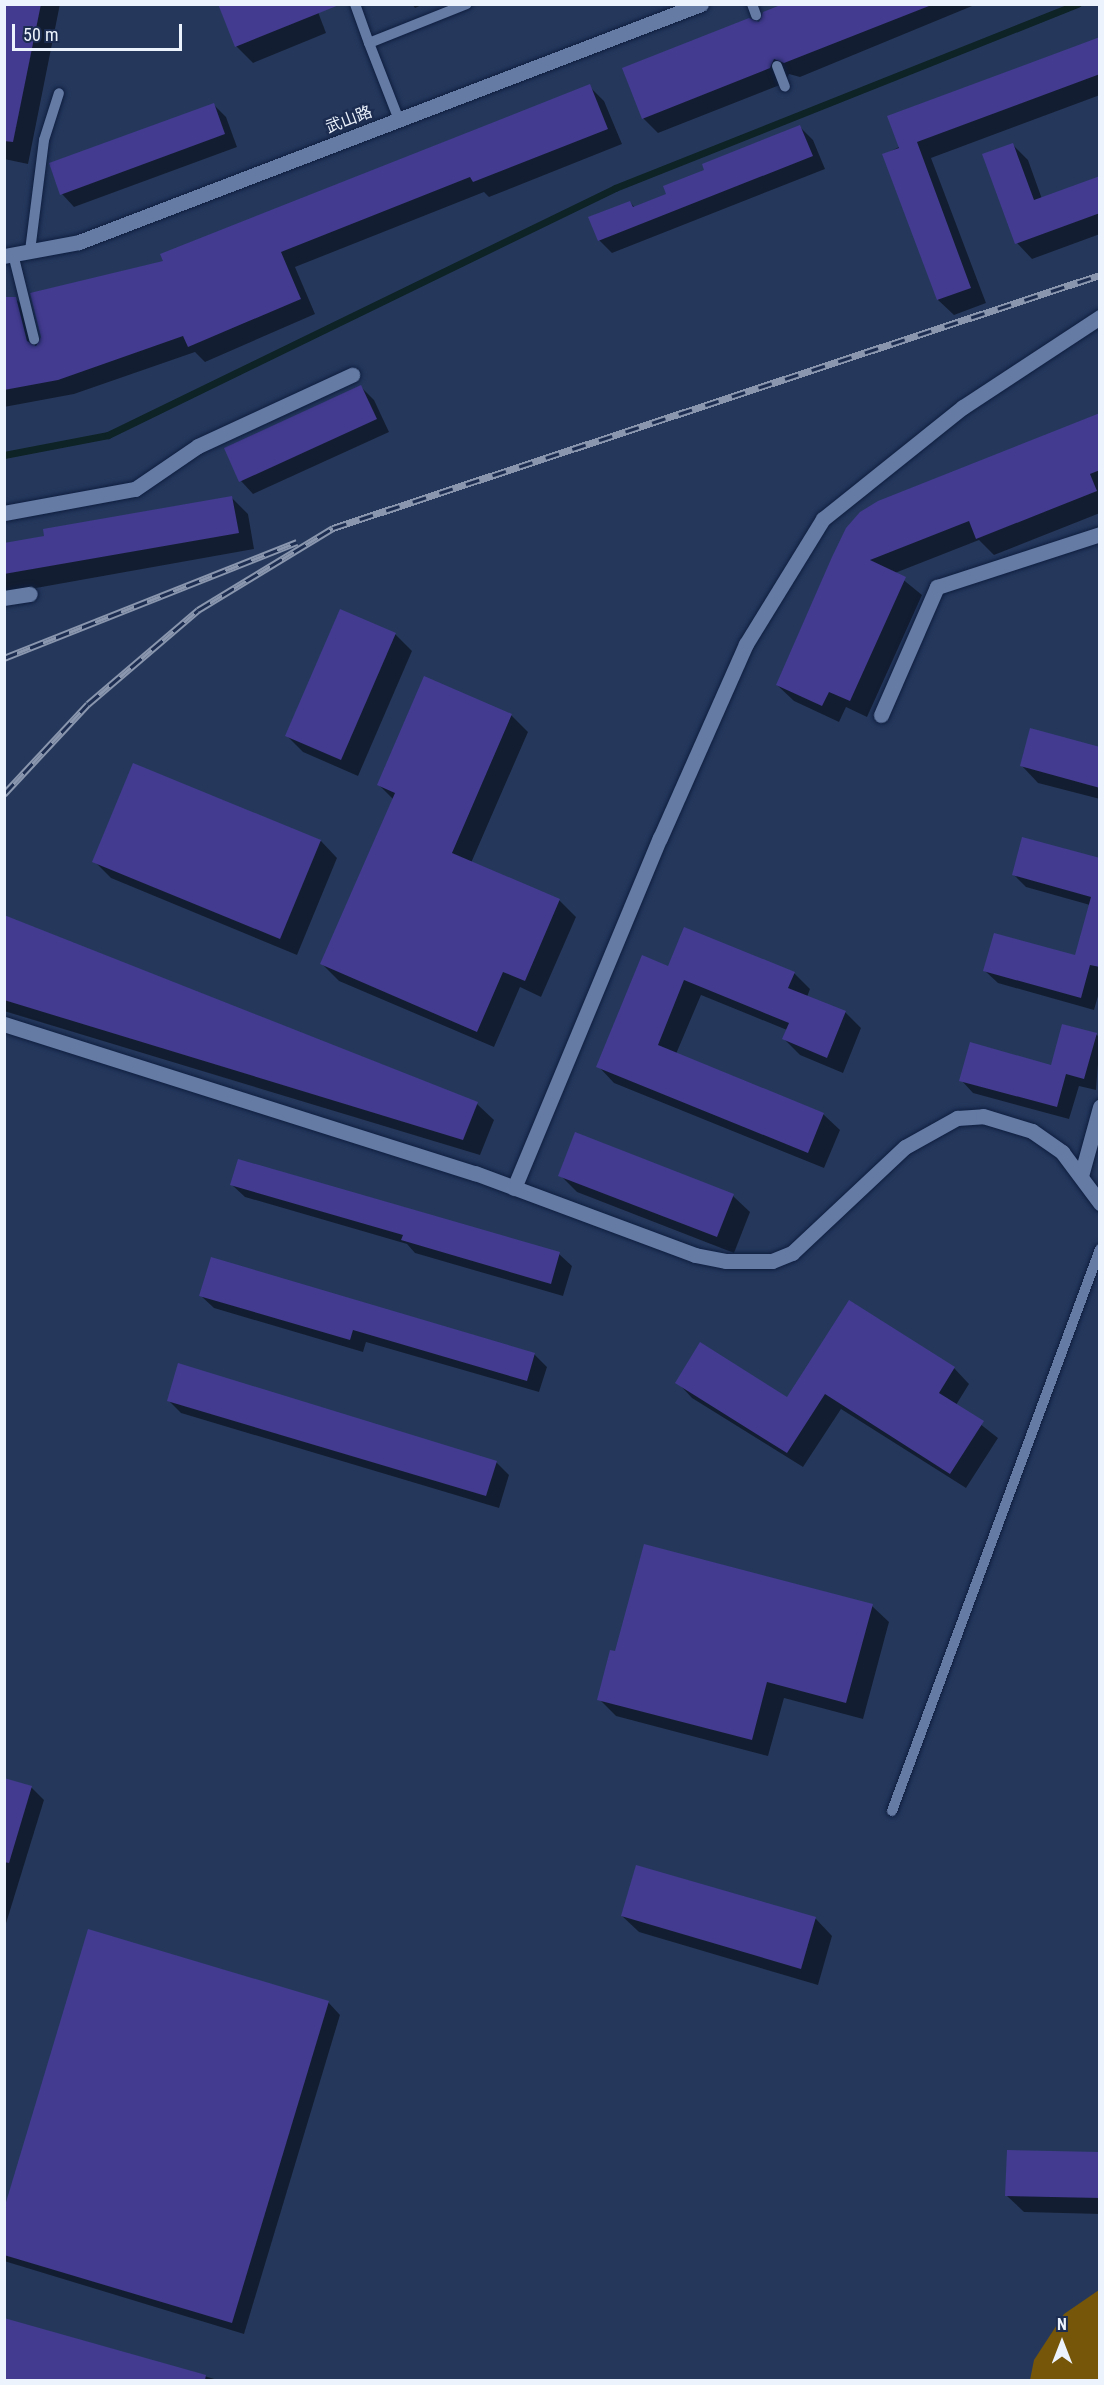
<!DOCTYPE html>
<meta charset="utf-8">
<style>
body{margin:0}
#map{position:relative;width:1104px;height:2385px;overflow:hidden;background:#25385c;font-family:"Roboto Condensed","Noto Sans SC",sans-serif}
div>[style]{position:absolute}
.green>*{inset:0;background:#765609}
.shadow>*{inset:0;background:#0007}
.stream>*{height:7px;margin:-3.5px;padding:0 3.5px;transform-origin:3.5px;border-radius:3.5px;background:#0e2325}
.building>*{inset:0;background:#433b8f}
.roads{filter:drop-shadow(0 0 2px #0e1e40) drop-shadow(0 0 2px #0e1e40)}
.lane>*{height:10px;margin:-5px;padding:0 5px;transform-origin:5px;border-radius:5px;background:#657ba4}
.street>*{height:15px;margin:-7.5px;padding:0 7.5px;transform-origin:7.5px;border-radius:7.5px;background:#657ba4}
.secondary>*{height:15px;margin:-7.5px;padding:0 7.5px;transform-origin:7.5px;border-radius:7.5px;background:#657ba4}
.rail>*{height:7px;margin-top:-3.5px;transform-origin:0;background:repeating-linear-gradient(90deg,#1c2d51 0 14px,#8a96ad 0 28px);box-sizing:border-box;border-block:2px solid #8a96ad}
span{translate:-50% -50%;white-space:nowrap;text-align:center;line-height:1.15;-webkit-text-stroke:5px #1c2d51;paint-order:stroke}
.street-label{font-size:16px;color:#edf3fc}
.frame{position:absolute;inset:0;border:6px solid #edf3fc;pointer-events:none}
.north{position:absolute;left:1032px;top:2313px;width:60px;height:60px;-webkit-text-stroke:4px #1c2d51;paint-order:stroke;rotate:0deg;font-size:16px;font-weight:700;line-height:24px;text-align:center;color:#edf3fc}
.north::after{content:'';display:block;margin:auto;width:21px;height:27px;background:#edf3fc;clip-path:polygon(50% 0,100% 100%,50% 72%,0 100%)}
.scale{position:absolute;left:12px;top:24px;width:170px;height:27px;box-sizing:border-box;border:3px solid #edf3fc;border-top:0;padding-left:8px;font-size:18px;line-height:21px;white-space:nowrap;color:#edf3fc;-webkit-text-stroke:4px #1c2d51;paint-order:stroke}
</style>
<div id="map">
<div class="green">
<i style="clip-path:polygon(1099px 2290px,1099px 2380px,1030px 2380px,1034px 2360px,1064px 2314px)"></i>
</div>
<div class="shadow">
<i style="clip-path:polygon(4px 4px,60px 4px,28px 164px,4px 159px)"></i>
<i style="clip-path:polygon(315px 4px,326px 33px,253px 63px,236px 46px)"></i>
<i style="clip-path:polygon(412px 4px,424px 4px,415px 8px)"></i>
<i style="clip-path:polygon(787px 4px,977px 4px,800px 77px,789px 74px,785px 83px,658px 133px,643px 118px)"></i>
<i style="clip-path:polygon(1100px 39px,1100px 95px,931px 158px,986px 303px,954px 315px,938px 300px,884px 155px)"></i>
<i style="clip-path:polygon(589px 86px,604px 101px,622px 144px,489px 197px,484px 192px,295px 267px,315px 314px,205px 362px,195px 352px,74px 394px,4px 407px,4px 361px,15px 298px,30px 313px,38px 345px,165px 262px)"></i>
<i style="clip-path:polygon(214px 105px,226px 117px,237px 147px,74px 207px,62px 194px)"></i>
<i style="clip-path:polygon(800px 127px,813px 140px,825px 169px,612px 253px,599px 240px,630px 202px,635px 208px,668px 195px,706px 170px)"></i>
<i style="clip-path:polygon(1012px 144px,1028px 160px,1042px 199px,1100px 177px,1100px 234px,1032px 259px,1017px 243px)"></i>
<i style="clip-path:polygon(361px 387px,374px 400px,389px 432px,253px 494px,241px 481px)"></i>
<i style="clip-path:polygon(1100px 415px,1100px 513px,994px 555px,979px 540px,895px 573px,922px 595px,867px 717px,846px 707px,839px 722px,794px 701px,777px 685px,878px 502px)"></i>
<i style="clip-path:polygon(231px 497px,248px 514px,254px 549px,36px 588px,37px 593px,4px 598px,4px 545px)"></i>
<i style="clip-path:polygon(395px 634px,412px 651px,358px 776px,303px 752px,287px 736px)"></i>
<i style="clip-path:polygon(511px 715px,528px 732px,471px 863px,559px 900px,576px 917px,541px 997px,520px 987px,494px 1047px,339px 981px,322px 964px,393px 799px,379px 785px)"></i>
<i style="clip-path:polygon(1100px 748px,1100px 799px,1038px 783px,1022px 766px)"></i>
<i style="clip-path:polygon(321px 841px,337px 858px,297px 955px,111px 878px,94px 861px)"></i>
<i style="clip-path:polygon(1100px 860px,1100px 989px,1094px 1010px,998px 983px,985px 971px,1076px 957px,1090px 905px,1026px 887px,1014px 875px)"></i>
<i style="clip-path:polygon(4px 916px,477px 1104px,494px 1120px,480px 1155px,4px 1011px)"></i>
<i style="clip-path:polygon(669px 968px,794px 973px,810px 989px,807px 997px,845px 1012px,861px 1028px,843px 1073px,800px 1055px,784px 1039px,787px 1030px,701px 995px,676px 1054px,823px 1114px,840px 1130px,824px 1168px,614px 1083px,598px 1066px)"></i>
<i style="clip-path:polygon(1096px 1034px,1100px 1038px,1096px 1090px,1079px 1086px,1069px 1119px,973px 1093px,961px 1080px,1052px 1066px)"></i>
<i style="clip-path:polygon(560px 1175px,733px 1196px,750px 1212px,734px 1253px,577px 1192px)"></i>
<i style="clip-path:polygon(232px 1185px,559px 1254px,572px 1266px,563px 1296px,415px 1253px,407px 1244px,245px 1197px)"></i>
<i style="clip-path:polygon(201px 1296px,534px 1354px,547px 1367px,539px 1392px,366px 1342px,363px 1352px,214px 1308px)"></i>
<i style="clip-path:polygon(954px 1368px,969px 1384px,956px 1405px,998px 1438px,966px 1488px,841px 1409px,803px 1467px,692px 1398px,677px 1382px,787px 1399px)"></i>
<i style="clip-path:polygon(169px 1401px,496px 1462px,509px 1475px,499px 1508px,181px 1413px)"></i>
<i style="clip-path:polygon(872px 1606px,889px 1622px,863px 1719px,784px 1698px,768px 1756px,616px 1716px,599px 1699px)"></i>
<i style="clip-path:polygon(4px 1779px,32px 1788px,44px 1800px,4px 1930px)"></i>
<i style="clip-path:polygon(637px 1866px,816px 1919px,832px 1936px,818px 1985px,639px 1932px,622px 1916px)"></i>
<i style="clip-path:polygon(328px 2002px,340px 2015px,244px 2334px,4px 2261px,4px 2214px)"></i>
<i style="clip-path:polygon(1100px 2153px,1100px 2214px,1024px 2212px,1007px 2196px)"></i>
<i style="clip-path:polygon(4px 2319px,218px 2380px,4px 2380px)"></i>
</div>
<div class="stream">
<i style="left:4px;top:455px;width:106px;rotate:-10.9deg"></i>
<i style="left:108px;top:435px;width:564px;rotate:-25.97deg"></i>
<i style="left:615px;top:188px;width:498px;rotate:-21.7deg"></i>
</div>
<div class="building">
<i style="clip-path:polygon(4px 4px,41px 4px,13px 142px,4px 141px)"></i>
<i style="clip-path:polygon(218px 4px,338px 4px,339px 5px,235px 47px)"></i>
<i style="clip-path:polygon(783px 4px,929px 6px,784px 63px,774px 59px,770px 68px,642px 119px,622px 68px,749px 18px,759px 22px,763px 12px)"></i>
<i style="clip-path:polygon(1100px 37px,1100px 74px,917px 142px,971px 288px,937px 300px,882px 154px,899px 148px,887px 116px)"></i>
<i style="clip-path:polygon(590px 84px,608px 129px,473px 182px,470px 177px,281px 252px,301px 299px,188px 347px,183px 336px,58px 380px,4px 390px,4px 297px,16px 297px,27px 341px,36px 346px,41px 337px,30px 293px,163px 261px,160px 254px)"></i>
<i style="clip-path:polygon(214px 103px,225px 134px,60px 195px,49px 163px)"></i>
<i style="clip-path:polygon(800px 125px,813px 156px,598px 241px,588px 217px,630px 201px,633px 207px,666px 194px,663px 186px,704px 170px,702px 164px)"></i>
<i style="clip-path:polygon(1013px 143px,1034px 200px,1100px 176px,1100px 213px,1015px 244px,982px 154px)"></i>
<i style="clip-path:polygon(361px 385px,377px 419px,239px 482px,224px 448px)"></i>
<i style="clip-path:polygon(1100px 413px,1100px 470px,1090px 474px,1097px 491px,976px 539px,969px 521px,870px 560px,906px 577px,850px 701px,829px 692px,822px 706px,776px 685px,832px 557px,846px 528px,860px 512px,878px 501px)"></i>
<i style="clip-path:polygon(232px 496px,239px 533px,4px 574px,4px 543px,44px 536px,43px 529px)"></i>
<i style="clip-path:polygon(340px 609px,396px 633px,341px 760px,285px 736px)"></i>
<i style="clip-path:polygon(424px 676px,512px 714px,452px 853px,560px 899px,525px 981px,503px 972px,477px 1032px,320px 964px,395px 793px,377px 785px)"></i>
<i style="clip-path:polygon(1030px 728px,1100px 747px,1100px 788px,1020px 766px)"></i>
<i style="clip-path:polygon(133px 763px,321px 840px,280px 939px,92px 862px)"></i>
<i style="clip-path:polygon(1022px 837px,1100px 858px,1100px 967px,1090px 965px,1081px 998px,983px 971px,994px 933px,1075px 955px,1091px 897px,1012px 875px)"></i>
<i style="clip-path:polygon(4px 915px,478px 1102px,463px 1140px,4px 1000px)"></i>
<i style="clip-path:polygon(684px 927px,795px 972px,788px 988px,846px 1011px,827px 1058px,782px 1039px,789px 1023px,684px 980px,658px 1045px,824px 1113px,808px 1153px,596px 1067px,642px 955px,668px 966px)"></i>
<i style="clip-path:polygon(1062px 1024px,1097px 1033px,1084px 1079px,1066px 1074px,1057px 1107px,959px 1081px,970px 1042px,1051px 1065px)"></i>
<i style="clip-path:polygon(575px 1132px,734px 1194px,717px 1237px,558px 1176px)"></i>
<i style="clip-path:polygon(238px 1159px,560px 1252px,551px 1284px,401px 1240px,403px 1235px,230px 1185px)"></i>
<i style="clip-path:polygon(211px 1257px,535px 1353px,527px 1381px,353px 1330px,350px 1340px,199px 1296px)"></i>
<i style="clip-path:polygon(849px 1300px,955px 1367px,939px 1393px,984px 1421px,950px 1474px,825px 1394px,787px 1453px,675px 1383px,700px 1342px,787px 1397px)"></i>
<i style="clip-path:polygon(178px 1363px,497px 1461px,486px 1496px,167px 1401px)"></i>
<i style="clip-path:polygon(644px 1544px,873px 1604px,846px 1703px,767px 1682px,752px 1740px,597px 1700px,610px 1650px,615px 1651px)"></i>
<i style="clip-path:polygon(4px 1778px,32px 1786px,9px 1863px,4px 1862px)"></i>
<i style="clip-path:polygon(636px 1865px,816px 1917px,801px 1969px,621px 1916px)"></i>
<i style="clip-path:polygon(88px 1929px,329px 2001px,232px 2323px,4px 2255px,4px 2209px)"></i>
<i style="clip-path:polygon(1007px 2150px,1100px 2152px,1100px 2198px,1005px 2196px)"></i>
<i style="clip-path:polygon(4px 2318px,206px 2375px,205px 2380px,4px 2380px)"></i>
</div>
<div class="roads">
<div class="lane">
<i style="left:355px;top:4px;width:41px;rotate:70.3deg"></i>
<i style="left:752px;top:4px;width:12px;rotate:70deg"></i>
<i style="left:777px;top:66px;width:22px;rotate:69deg"></i>
<i style="left:399px;top:120px;width:83px;rotate:-111.3deg"></i>
<i style="left:369px;top:43px;width:105px;rotate:-21.7deg"></i>
<i style="left:30px;top:251px;width:112px;rotate:-82.8deg"></i>
<i style="left:44px;top:140px;width:49px;rotate:-72.3deg"></i>
<i style="left:13px;top:254px;width:88px;rotate:76.1deg"></i>
<i style="left:892px;top:1811px;width:599px;rotate:-69.69deg"></i>
</div>
<div class="street">
<i style="left:4px;top:513px;width:133px;rotate:-10.4deg"></i>
<i style="left:135px;top:489px;width:76px;rotate:-34.3deg"></i>
<i style="left:198px;top:446px;width:170px;rotate:-24.8deg"></i>
<i style="left:4px;top:598px;width:26px;rotate:-9deg"></i>
<i style="left:881px;top:715px;width:140px;rotate:-66.4deg"></i>
<i style="left:937px;top:587px;width:171px;rotate:-18deg"></i>
<i style="left:4px;top:1024px;width:494px;rotate:17.6deg"></i>
<i style="left:475px;top:1173px;width:235px;rotate:20.4deg"></i>
<i style="left:695px;top:1255px;width:32px;rotate:11deg"></i>
<i style="left:726px;top:1261px;width:46px"></i>
<i style="left:772px;top:1261px;width:22px;rotate:-22deg"></i>
<i style="left:792px;top:1253px;width:155px;rotate:-43.2deg"></i>
<i style="left:905px;top:1147px;width:60px;rotate:-29.1deg"></i>
<i style="left:957px;top:1118px;width:26px;rotate:-4deg"></i>
<i style="left:983px;top:1116px;width:51px;rotate:17deg"></i>
<i style="left:1032px;top:1131px;width:37px;rotate:35deg"></i>
<i style="left:1062px;top:1152px;width:64px;rotate:53.3deg"></i>
<i style="left:1081px;top:1176px;width:72px;rotate:-74.6deg"></i>
<i style="left:514px;top:1188px;width:379px;rotate:-67.4deg"></i>
<i style="left:660px;top:838px;width:212px;rotate:-66.1deg"></i>
<i style="left:746px;top:644px;width:147px;rotate:-58.4deg"></i>
<i style="left:823px;top:519px;width:179px;rotate:-38.7deg"></i>
<i style="left:963px;top:407px;width:164px;rotate:-33.3deg"></i>
</div>
<div class="secondary">
<i style="left:4px;top:256px;width:76px;rotate:-10.6deg"></i>
<i style="left:79px;top:242px;width:666px;rotate:-20.94deg"></i>
</div>
</div>
<div class="rail">
<i style="left:4px;top:658px;width:315px;rotate:-21.6deg"></i>
<i style="left:4px;top:794px;width:123px;rotate:-47deg"></i>
<i style="left:88px;top:704px;width:145px;rotate:-40.5deg"></i>
<i style="left:198px;top:610px;width:158px;rotate:-31.3deg"></i>
<i style="left:333px;top:528px;width:808px;rotate:-18.26deg"></i>
</div>
<div class="street-label">
<span style="left:349px;top:120px;rotate:-21deg">武山路</span>
</div>
<div class="frame"></div>
<div class="north">N</div>
<div class="scale">50 m</div>
</div>
